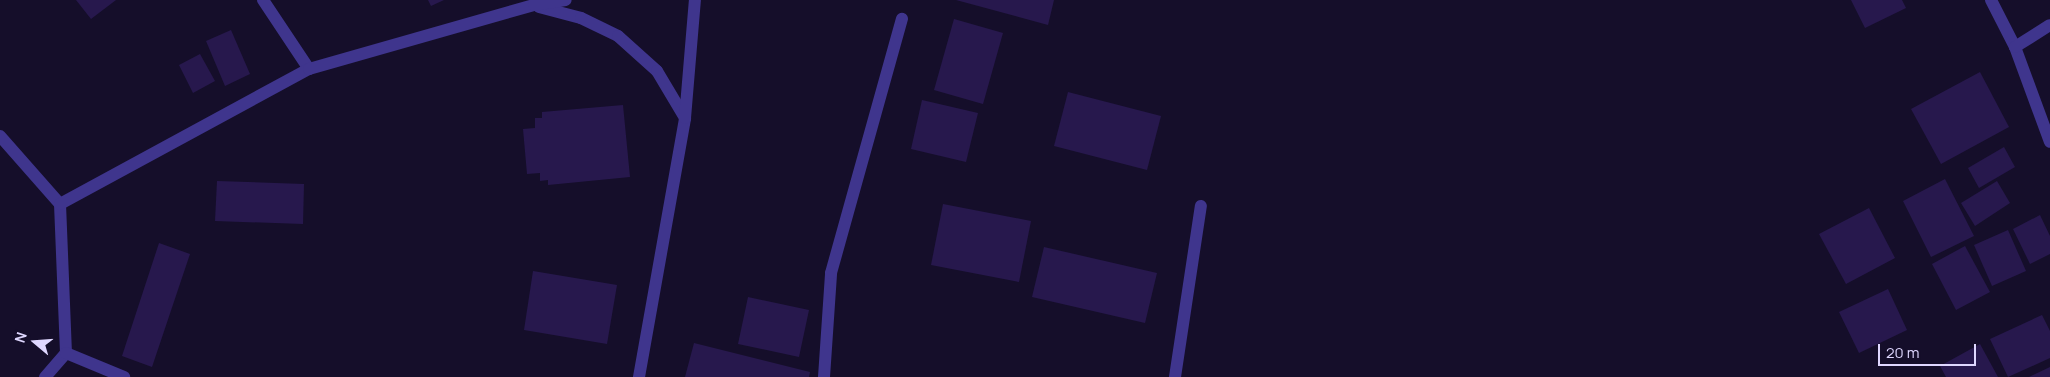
<!DOCTYPE html>
<style>
body{margin:0}
#map{position:relative;width:2050px;height:377px;overflow:hidden;background:#150e2a;font-family:Manrope,sans-serif}
div>[style]{position:absolute}
.building>*{inset:0;background:#27184d}
.minor>*{height:12px;margin:-6px;padding:0 6px;transform-origin:6px;border-radius:6px;background:#3f358d}
span{translate:-50% -50%;white-space:nowrap;text-align:center;line-height:1.15;-webkit-text-stroke:4px #150e2a;paint-order:stroke}
.north{position:absolute;left:10px;top:317px;width:50px;height:50px;-webkit-text-stroke:4px #150e2a;paint-order:stroke;rotate:288deg;font-size:14px;font-weight:700;line-height:20px;text-align:center;color:#dfd7ff}
.north::after{content:'';display:block;margin:auto;width:18px;height:22px;background:#dfd7ff;clip-path:polygon(50% 0,100% 100%,50% 72%,0 100%)}
.scale{position:absolute;left:1878px;top:344px;width:98px;height:22px;box-sizing:border-box;border:2px solid #dfd7ff;border-top:0;padding-left:6px;font-size:15px;line-height:18px;white-space:nowrap;color:#dfd7ff;-webkit-text-stroke:4px #150e2a;paint-order:stroke}
</style>
<div id="map">
<div class="building">
<i style="clip-path:polygon(76px 0,116px 0,91px 19px)"></i>
<i style="clip-path:polygon(428px 0,444px 0,431px 6px)"></i>
<i style="clip-path:polygon(956px 0,1054px 0,1048px 25px)"></i>
<i style="clip-path:polygon(1851px 0,1902px 0,1906px 8px,1865px 28px)"></i>
<i style="clip-path:polygon(954px 19px,1003px 33px,983px 104px,934px 90px)"></i>
<i style="clip-path:polygon(231px 30px,250px 74px,225px 86px,206px 41px)"></i>
<i style="clip-path:polygon(200px 54px,215px 81px,193px 93px,179px 65px)"></i>
<i style="clip-path:polygon(1980px 72px,2009px 127px,1941px 164px,1911px 109px)"></i>
<i style="clip-path:polygon(1068px 92px,1161px 116px,1147px 170px,1054px 146px)"></i>
<i style="clip-path:polygon(922px 100px,978px 113px,966px 162px,911px 149px)"></i>
<i style="clip-path:polygon(623px 105px,630px 177px,548px 185px,548px 180px,540px 181px,540px 173px,527px 174px,523px 129px,535px 128px,535px 118px,542px 118px,542px 112px)"></i>
<i style="clip-path:polygon(2004px 147px,2015px 167px,1979px 188px,1968px 168px)"></i>
<i style="clip-path:polygon(1945px 179px,1974px 236px,1931px 257px,1903px 201px)"></i>
<i style="clip-path:polygon(217px 181px,304px 184px,303px 224px,215px 221px)"></i>
<i style="clip-path:polygon(1997px 181px,2010px 203px,1975px 226px,1961px 203px)"></i>
<i style="clip-path:polygon(943px 204px,1031px 221px,1019px 282px,931px 265px)"></i>
<i style="clip-path:polygon(1869px 208px,1895px 258px,1846px 284px,1819px 234px)"></i>
<i style="clip-path:polygon(2040px 215px,2050px 236px,2050px 254px,2030px 264px,2013px 229px)"></i>
<i style="clip-path:polygon(2008px 230px,2026px 271px,1992px 286px,1974px 245px)"></i>
<i style="clip-path:polygon(159px 243px,190px 254px,152px 367px,122px 356px)"></i>
<i style="clip-path:polygon(1965px 246px,1990px 292px,1956px 310px,1932px 264px)"></i>
<i style="clip-path:polygon(1044px 247px,1157px 273px,1145px 323px,1032px 297px)"></i>
<i style="clip-path:polygon(533px 271px,617px 285px,607px 344px,524px 330px)"></i>
<i style="clip-path:polygon(1888px 289px,1907px 330px,1859px 353px,1839px 312px)"></i>
<i style="clip-path:polygon(748px 297px,809px 310px,799px 357px,738px 344px)"></i>
<i style="clip-path:polygon(2042px 315px,2050px 331px,2050px 358px,2008px 377px,1990px 339px)"></i>
<i style="clip-path:polygon(694px 343px,810px 372px,809px 377px,685px 377px)"></i>
<i style="clip-path:polygon(1980px 344px,1998px 377px,1946px 377px,1940px 366px)"></i>
<i style="clip-path:polygon(2050px 367px,2050px 377px,2029px 377px)"></i>
</div>
<div class="minor">
<i style="left:263px;top:0;width:83px;rotate:56.3deg"></i>
<i style="left:1991px;top:0;width:53px;rotate:62.9deg"></i>
<i style="left:2015px;top:47px;width:101px;rotate:69.8deg"></i>
<i style="left:539px;top:7px;width:43px;rotate:14.7deg"></i>
<i style="left:581px;top:18px;width:41px;rotate:25.9deg"></i>
<i style="left:618px;top:36px;width:52px;rotate:41.9deg"></i>
<i style="left:657px;top:71px;width:55px;rotate:59.2deg"></i>
<i style="left:2015px;top:47px;width:41px;rotate:-32.2deg"></i>
<i style="left:0;top:136px;width:91px;rotate:48.6deg"></i>
<i style="left:60px;top:204px;width:149px;rotate:87.7deg"></i>
<i style="left:66px;top:353px;width:32px;rotate:131deg"></i>
<i style="left:60px;top:204px;width:283px;rotate:-28.5deg"></i>
<i style="left:309px;top:69px;width:234px;rotate:-15.9deg"></i>
<i style="left:534px;top:5px;width:32px;rotate:-9deg"></i>
<i style="left:66px;top:353px;width:63px;rotate:22.5deg"></i>
<i style="left:639px;top:377px;width:263px;rotate:-79.9deg"></i>
<i style="left:685px;top:118px;width:118px;rotate:-85.2deg"></i>
<i style="left:824px;top:377px;width:104px;rotate:-86.1deg"></i>
<i style="left:831px;top:273px;width:264px;rotate:-74.4deg"></i>
<i style="left:1175px;top:377px;width:173px;rotate:-81.4deg"></i>
</div>
<div class="north">N</div>
<div class="scale">20 m</div>
</div>
